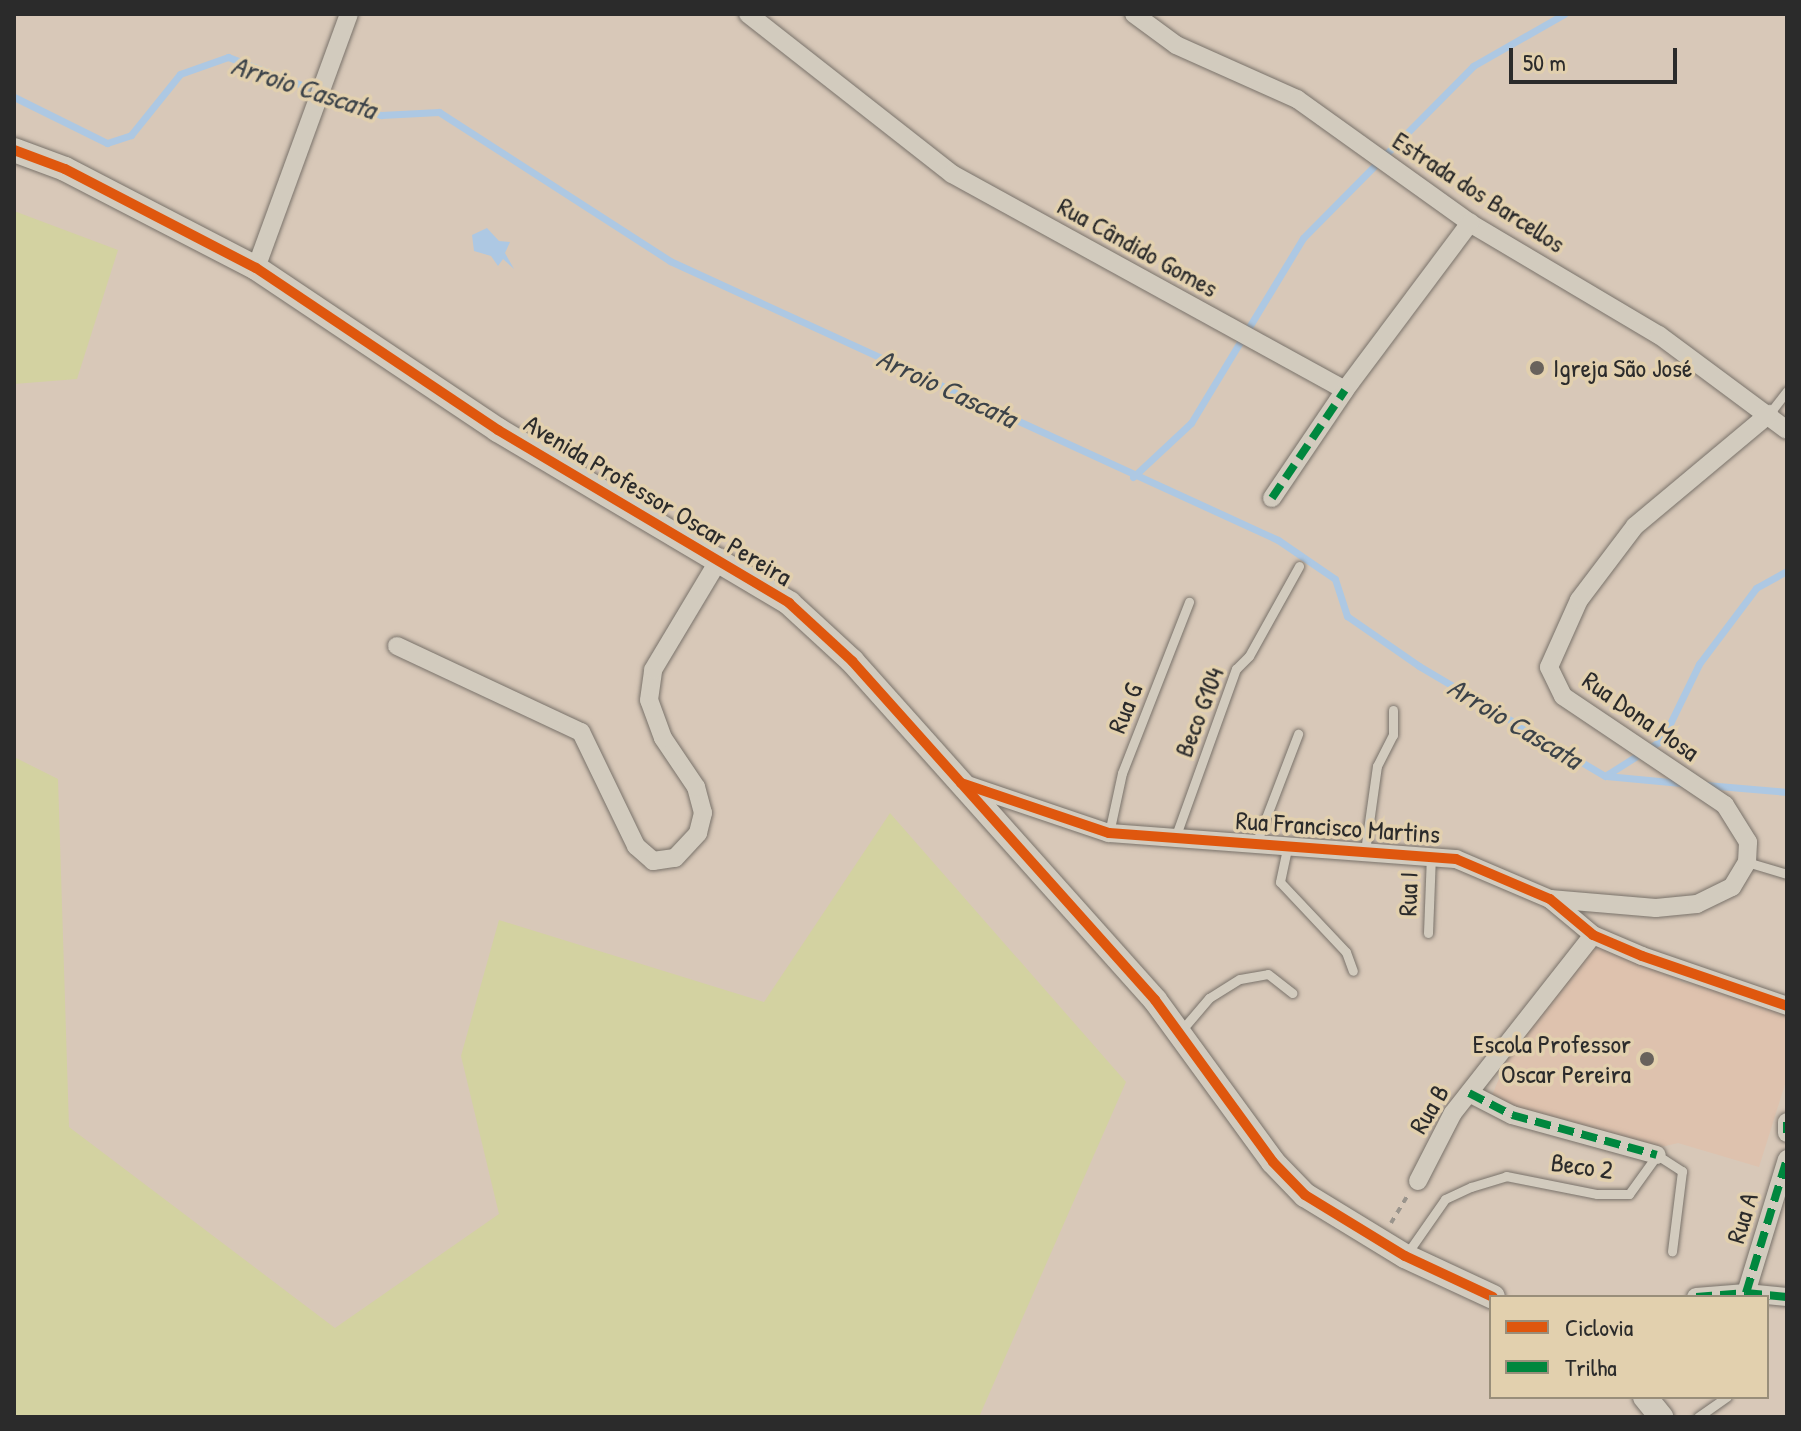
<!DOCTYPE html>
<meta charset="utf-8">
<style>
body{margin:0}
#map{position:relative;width:1801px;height:1431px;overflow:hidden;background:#d8c8b8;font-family:"Patrick Hand",sans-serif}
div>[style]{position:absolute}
.built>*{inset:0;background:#dec2ae}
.green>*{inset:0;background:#d3d2a1}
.water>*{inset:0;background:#adc8e3}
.stream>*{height:7px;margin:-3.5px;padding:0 3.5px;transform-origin:3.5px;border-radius:3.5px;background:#adc8e3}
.path>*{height:4px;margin-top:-2px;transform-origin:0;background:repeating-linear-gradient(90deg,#9a948c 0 6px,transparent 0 12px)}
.roads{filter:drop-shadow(0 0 2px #79726a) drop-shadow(0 0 2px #79726a)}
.service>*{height:9px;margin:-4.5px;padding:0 4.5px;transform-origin:4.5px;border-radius:4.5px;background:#d2cbbe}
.minor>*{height:18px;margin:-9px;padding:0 9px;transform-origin:9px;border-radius:9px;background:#d2cbbe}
.secondary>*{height:24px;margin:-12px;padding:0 12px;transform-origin:12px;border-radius:12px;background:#d2cbbe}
.quiet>*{height:8px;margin-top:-4px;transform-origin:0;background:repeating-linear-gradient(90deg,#00873e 0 16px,transparent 0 24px)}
.cycleway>*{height:10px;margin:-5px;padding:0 5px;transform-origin:5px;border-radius:5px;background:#df570e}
.dots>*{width:22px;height:22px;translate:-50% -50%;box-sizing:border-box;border:4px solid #e2d0ae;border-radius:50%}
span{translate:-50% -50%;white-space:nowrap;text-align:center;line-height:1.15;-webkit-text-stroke:7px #e2d0ae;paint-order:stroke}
.street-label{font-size:26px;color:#2b2b2b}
.poi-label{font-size:26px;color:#2b2b2b}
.left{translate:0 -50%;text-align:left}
.right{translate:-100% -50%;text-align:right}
.water-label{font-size:28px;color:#3c4349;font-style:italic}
.frame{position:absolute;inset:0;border:16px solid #2b2b2b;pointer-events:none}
.legend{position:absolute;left:1489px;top:1295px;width:280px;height:104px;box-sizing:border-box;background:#e2d0ae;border:2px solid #998e7a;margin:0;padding:10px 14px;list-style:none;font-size:24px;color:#2b2b2b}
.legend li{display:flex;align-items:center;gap:16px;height:40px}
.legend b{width:40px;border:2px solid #998e7a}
.scale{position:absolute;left:1509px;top:48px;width:168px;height:36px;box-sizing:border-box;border:4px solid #2b2b2b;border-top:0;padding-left:10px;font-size:24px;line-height:28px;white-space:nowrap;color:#2b2b2b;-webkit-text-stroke:6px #e2d0ae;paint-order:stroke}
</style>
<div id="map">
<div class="built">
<i style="clip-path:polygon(1595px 942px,1685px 983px,1709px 985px,1787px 1012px,1787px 1078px,1759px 1167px,1678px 1143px,1657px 1148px,1490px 1100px,1515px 1041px)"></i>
</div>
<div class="green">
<i style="clip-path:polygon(14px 211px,118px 250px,77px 379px,14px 384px)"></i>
<i style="clip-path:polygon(14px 757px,58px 779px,69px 1127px,335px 1328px,499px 1214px,461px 1056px,499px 920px,764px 1002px,890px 813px,1126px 1082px,979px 1417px,14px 1417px)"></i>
</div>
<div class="water">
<i style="clip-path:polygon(487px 228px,499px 241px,510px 242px,505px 253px,514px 269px,503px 259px,498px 266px,491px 256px,474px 251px,472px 235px)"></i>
</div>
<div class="stream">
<i style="left:14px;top:97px;width:104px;rotate:26.3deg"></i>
<i style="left:107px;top:143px;width:25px;rotate:-18deg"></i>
<i style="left:131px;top:135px;width:78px;rotate:-51.2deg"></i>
<i style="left:180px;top:74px;width:51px;rotate:-19.5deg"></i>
<i style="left:228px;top:57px;width:164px;rotate:20.8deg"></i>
<i style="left:381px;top:115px;width:58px;rotate:-3deg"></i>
<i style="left:439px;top:112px;width:275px;rotate:32.8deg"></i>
<i style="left:670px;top:261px;width:669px;rotate:24.65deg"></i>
<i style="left:1278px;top:540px;width:69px;rotate:34.4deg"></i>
<i style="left:1335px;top:579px;width:39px;rotate:72deg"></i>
<i style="left:1347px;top:616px;width:88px;rotate:34.8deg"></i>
<i style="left:1419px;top:666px;width:216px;rotate:30.6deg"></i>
<i style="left:1605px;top:776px;width:67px;rotate:-32.3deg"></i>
<i style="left:1662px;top:740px;width:85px;rotate:-64deg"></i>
<i style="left:1699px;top:664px;width:95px;rotate:-53.1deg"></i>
<i style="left:1756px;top:588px;width:35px;rotate:-29deg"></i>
<i style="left:1133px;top:477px;width:79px;rotate:-43deg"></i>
<i style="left:1191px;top:423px;width:216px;rotate:-58.8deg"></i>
<i style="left:1303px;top:238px;width:242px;rotate:-45.3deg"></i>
<i style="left:1473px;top:66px;width:105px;rotate:-29.7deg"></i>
<i style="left:1606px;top:776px;width:75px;rotate:5.3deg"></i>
<i style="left:1706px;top:785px;width:81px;rotate:4.9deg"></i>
</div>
<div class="path">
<i style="left:1391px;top:1223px;width:31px;rotate:-59deg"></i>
</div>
<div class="roads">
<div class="service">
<i style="left:1769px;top:414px;width:29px;rotate:-52deg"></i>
<i style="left:1109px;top:833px;width:61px;rotate:-77.8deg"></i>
<i style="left:1122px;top:773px;width:184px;rotate:-68.6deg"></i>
<i style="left:1175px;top:838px;width:180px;rotate:-70.2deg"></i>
<i style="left:1236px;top:669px;width:18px;rotate:-45deg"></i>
<i style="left:1249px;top:656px;width:103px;rotate:-60.9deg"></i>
<i style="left:1257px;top:841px;width:115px;rotate:-69deg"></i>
<i style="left:1288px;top:844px;width:39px;rotate:102deg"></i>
<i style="left:1280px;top:882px;width:96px;rotate:46.7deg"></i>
<i style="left:1346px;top:952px;width:20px;rotate:70deg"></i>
<i style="left:1365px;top:851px;width:86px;rotate:-82deg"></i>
<i style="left:1377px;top:766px;width:35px;rotate:-63deg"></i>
<i style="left:1393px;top:735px;width:25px;rotate:-90deg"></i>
<i style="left:1747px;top:862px;width:42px;rotate:16.7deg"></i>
<i style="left:1428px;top:933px;width:77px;rotate:-87.8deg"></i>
<i style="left:1180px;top:1032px;width:45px;rotate:-49.5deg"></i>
<i style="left:1209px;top:998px;width:36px;rotate:-32deg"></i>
<i style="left:1240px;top:979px;width:28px;rotate:-10deg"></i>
<i style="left:1268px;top:974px;width:31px;rotate:38deg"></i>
<i style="left:1406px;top:1255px;width:68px;rotate:-55.1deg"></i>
<i style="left:1445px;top:1199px;width:29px;rotate:-25deg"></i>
<i style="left:1471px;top:1187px;width:37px;rotate:-17deg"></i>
<i style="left:1506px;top:1176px;width:93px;rotate:11.2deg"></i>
<i style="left:1597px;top:1194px;width:32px"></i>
<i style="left:1629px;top:1194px;width:48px;rotate:-54.3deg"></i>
<i style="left:1657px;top:1155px;width:30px;rotate:33deg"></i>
<i style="left:1682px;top:1171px;width:81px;rotate:97.1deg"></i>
<i style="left:1698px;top:1417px;width:35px;rotate:-35deg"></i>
</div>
<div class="minor">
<i style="left:748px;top:14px;width:259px;rotate:38.1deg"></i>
<i style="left:952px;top:174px;width:448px;rotate:28.8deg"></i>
<i style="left:1134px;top:14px;width:52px;rotate:36.4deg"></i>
<i style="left:1176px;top:45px;width:133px;rotate:24.1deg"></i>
<i style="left:1297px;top:99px;width:213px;rotate:35.6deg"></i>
<i style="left:1470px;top:223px;width:220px;rotate:30.7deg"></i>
<i style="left:1659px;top:335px;width:159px;rotate:36.6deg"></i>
<i style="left:256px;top:268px;width:270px;rotate:-69.9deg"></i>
<i style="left:1272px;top:498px;width:130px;rotate:-55.9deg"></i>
<i style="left:1345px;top:390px;width:209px;rotate:-53.2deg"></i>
<i style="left:397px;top:646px;width:203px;rotate:25.1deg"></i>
<i style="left:581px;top:732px;width:127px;rotate:64.2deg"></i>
<i style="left:636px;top:846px;width:23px;rotate:41deg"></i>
<i style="left:653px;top:861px;width:22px;rotate:-8deg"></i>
<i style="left:675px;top:858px;width:34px;rotate:-47deg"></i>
<i style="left:698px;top:833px;width:21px;rotate:-76deg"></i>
<i style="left:703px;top:813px;width:27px;rotate:-105deg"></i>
<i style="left:696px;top:787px;width:59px;rotate:-124deg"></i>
<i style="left:663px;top:738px;width:40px;rotate:-110.2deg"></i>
<i style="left:649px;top:700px;width:30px;rotate:-82deg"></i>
<i style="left:653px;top:670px;width:131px;rotate:-59.1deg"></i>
<i style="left:964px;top:784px;width:153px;rotate:18.7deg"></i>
<i style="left:1109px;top:833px;width:348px;rotate:4.3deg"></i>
<i style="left:1456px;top:859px;width:102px;rotate:23.1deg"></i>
<i style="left:1550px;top:899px;width:56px;rotate:39.9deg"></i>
<i style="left:1593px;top:935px;width:53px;rotate:23.2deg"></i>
<i style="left:1642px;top:956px;width:153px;rotate:19deg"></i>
<i style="left:1550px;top:899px;width:106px;rotate:4.9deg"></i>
<i style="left:1656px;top:908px;width:41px;rotate:-5.6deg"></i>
<i style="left:1697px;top:904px;width:39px;rotate:-26deg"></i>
<i style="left:1732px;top:887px;width:29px;rotate:-59deg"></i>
<i style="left:1747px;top:862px;width:20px;rotate:-87deg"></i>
<i style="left:1748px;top:842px;width:44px;rotate:-121.9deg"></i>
<i style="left:1725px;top:805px;width:195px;rotate:-146.1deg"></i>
<i style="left:1563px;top:696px;width:32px;rotate:-116deg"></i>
<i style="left:1549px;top:667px;width:73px;rotate:-65.9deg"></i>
<i style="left:1579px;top:600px;width:93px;rotate:-52.9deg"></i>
<i style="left:1635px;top:526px;width:175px;rotate:-39.9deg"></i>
<i style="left:1469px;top:1093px;width:48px;rotate:27.1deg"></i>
<i style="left:1512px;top:1115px;width:150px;rotate:15.4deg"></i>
<i style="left:1787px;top:1122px;width:11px;rotate:90deg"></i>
<i style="left:1418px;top:1181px;width:76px;rotate:-62.8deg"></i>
<i style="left:1453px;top:1113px;width:226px;rotate:-51.8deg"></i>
<i style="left:1746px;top:1293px;width:140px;rotate:-73deg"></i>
<i style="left:1696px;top:1297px;width:50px;rotate:-4.6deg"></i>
<i style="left:1746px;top:1293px;width:41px;rotate:5.6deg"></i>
</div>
<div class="secondary">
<i style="left:14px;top:150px;width:54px;rotate:20.4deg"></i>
<i style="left:65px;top:169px;width:215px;rotate:27.4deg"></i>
<i style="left:256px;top:268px;width:291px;rotate:33.8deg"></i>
<i style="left:498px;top:430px;width:339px;rotate:30.7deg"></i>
<i style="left:789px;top:603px;width:86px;rotate:42.6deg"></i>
<i style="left:852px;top:661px;width:455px;rotate:48.2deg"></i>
<i style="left:1155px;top:1000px;width:200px;rotate:53.9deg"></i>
<i style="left:1273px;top:1162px;width:46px;rotate:45.9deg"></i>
<i style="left:1305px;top:1195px;width:117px;rotate:31.4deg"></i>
<i style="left:1405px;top:1256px;width:97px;rotate:25deg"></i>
<i style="left:1645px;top:1397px;width:26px;rotate:51deg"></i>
</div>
</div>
<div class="quiet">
<i style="left:1272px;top:498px;width:130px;rotate:-55.9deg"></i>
<i style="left:1469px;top:1093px;width:48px;rotate:27.1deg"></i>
<i style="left:1512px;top:1115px;width:150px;rotate:15.4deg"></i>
<i style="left:1787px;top:1122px;width:11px;rotate:90deg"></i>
<i style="left:1746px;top:1293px;width:140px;rotate:-73deg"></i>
<i style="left:1696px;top:1297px;width:50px;rotate:-4.6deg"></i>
<i style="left:1746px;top:1293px;width:41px;rotate:5.6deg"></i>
</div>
<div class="cycleway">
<i style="left:14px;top:150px;width:54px;rotate:20.4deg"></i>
<i style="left:65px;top:169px;width:215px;rotate:27.4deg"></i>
<i style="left:256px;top:268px;width:291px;rotate:33.8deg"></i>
<i style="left:498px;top:430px;width:339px;rotate:30.7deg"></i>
<i style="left:789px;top:603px;width:86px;rotate:42.6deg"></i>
<i style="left:852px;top:661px;width:455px;rotate:48.2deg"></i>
<i style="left:1155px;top:1000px;width:200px;rotate:53.9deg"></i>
<i style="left:1273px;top:1162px;width:46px;rotate:45.9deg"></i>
<i style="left:1305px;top:1195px;width:117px;rotate:31.4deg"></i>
<i style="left:1405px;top:1256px;width:97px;rotate:25deg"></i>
<i style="left:961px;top:783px;width:156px;rotate:18.7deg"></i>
<i style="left:1109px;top:833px;width:348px;rotate:4.3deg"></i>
<i style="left:1456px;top:859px;width:102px;rotate:23.1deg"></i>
<i style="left:1550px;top:899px;width:56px;rotate:39.9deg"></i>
<i style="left:1593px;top:935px;width:53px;rotate:23.2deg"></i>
<i style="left:1642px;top:956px;width:153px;rotate:19deg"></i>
</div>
<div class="dots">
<i style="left:1537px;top:368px;background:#68625c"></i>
<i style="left:1647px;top:1059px;background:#68625c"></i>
</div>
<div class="street-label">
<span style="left:1479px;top:192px;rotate:33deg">Estrada dos Barcellos</span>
<span style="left:1138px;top:247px;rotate:29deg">Rua Cândido Gomes</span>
<span style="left:658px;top:500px;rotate:31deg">Avenida Professor Oscar Pereira</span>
<span style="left:1125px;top:708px;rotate:-68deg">Rua G</span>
<span style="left:1199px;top:712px;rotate:-69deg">Beco G104</span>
<span style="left:1641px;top:716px;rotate:35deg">Rua Dona Mosa</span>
<span style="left:1338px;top:827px;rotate:4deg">Rua Francisco Martins</span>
<span style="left:1408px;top:894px;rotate:-88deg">Rua I</span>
<span style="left:1429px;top:1109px;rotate:-59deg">Rua B</span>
<span style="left:1582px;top:1166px;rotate:8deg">Beco 2</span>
<span style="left:1742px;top:1218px;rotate:-73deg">Rua A</span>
</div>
<div class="poi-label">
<span class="left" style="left:1553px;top:368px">Igreja São José</span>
<span class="right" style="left:1631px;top:1059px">Escola Professor<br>Oscar Pereira</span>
</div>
<div class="water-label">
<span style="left:304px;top:87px;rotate:18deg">Arroio Cascata</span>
<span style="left:947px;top:388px;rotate:25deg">Arroio Cascata</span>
<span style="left:1515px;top:723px;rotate:31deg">Arroio Cascata</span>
</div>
<div class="frame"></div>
<ul class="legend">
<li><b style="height:10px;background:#df570e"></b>Ciclovia</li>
<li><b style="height:10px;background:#00873e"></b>Trilha</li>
</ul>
<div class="scale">50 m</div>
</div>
